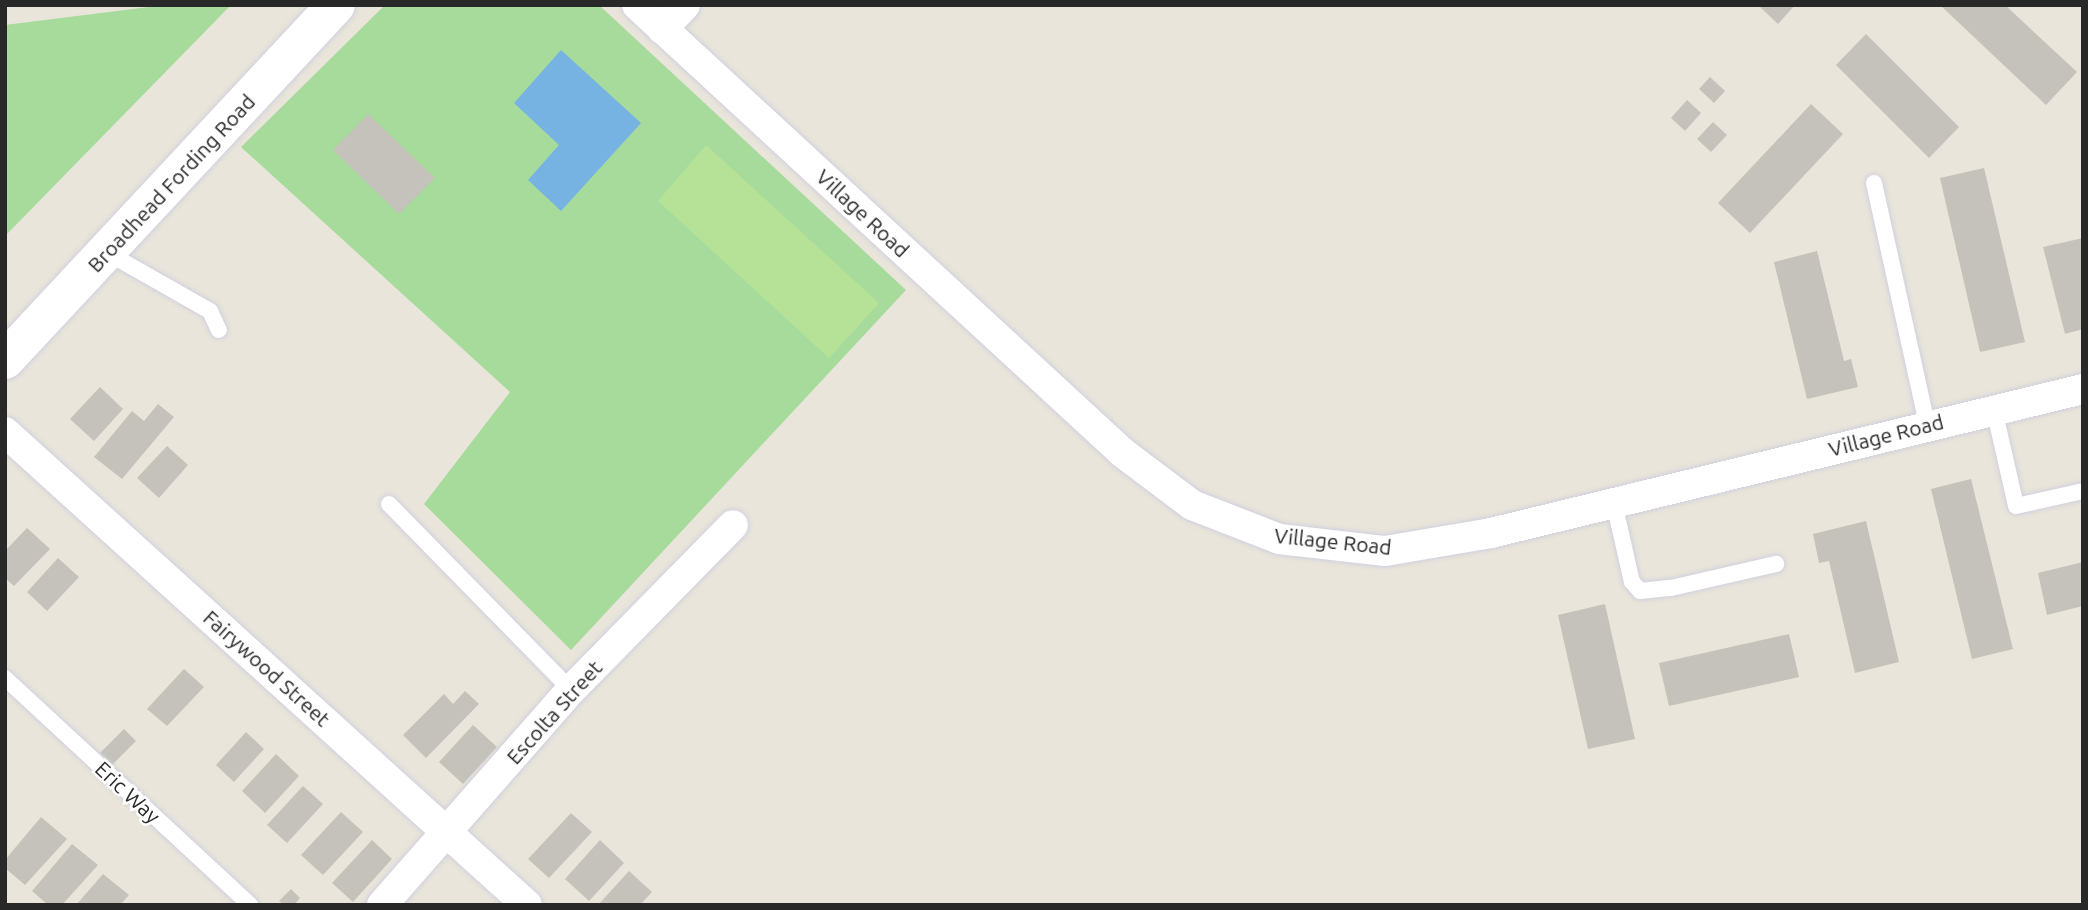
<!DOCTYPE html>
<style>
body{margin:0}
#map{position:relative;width:2088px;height:910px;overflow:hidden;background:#e9e5da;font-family:Ubuntu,sans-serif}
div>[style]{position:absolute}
.green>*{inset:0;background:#a6db9b}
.pitch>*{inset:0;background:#b6e298}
.water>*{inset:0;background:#76b3e2}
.building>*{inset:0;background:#c4c2ba}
.roads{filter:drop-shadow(0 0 2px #d0d0df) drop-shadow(0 0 2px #d0d0df)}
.lane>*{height:16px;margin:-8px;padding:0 8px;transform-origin:8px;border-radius:8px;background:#fff}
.street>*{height:30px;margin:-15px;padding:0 15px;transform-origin:15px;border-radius:15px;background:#fff}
.secondary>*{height:38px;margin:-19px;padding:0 19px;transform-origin:19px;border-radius:19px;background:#fff}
span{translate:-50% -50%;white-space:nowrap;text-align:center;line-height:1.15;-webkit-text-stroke:5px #fff;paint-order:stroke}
.street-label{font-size:21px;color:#282828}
.frame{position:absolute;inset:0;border:7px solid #282828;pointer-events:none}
</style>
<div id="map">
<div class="green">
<i style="clip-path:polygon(165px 5px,231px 5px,5px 236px,5px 25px)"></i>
<i style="clip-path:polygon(385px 5px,599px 5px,906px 290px,571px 650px,424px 504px,510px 392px,241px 147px)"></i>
</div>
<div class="pitch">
<i style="clip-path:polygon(706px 145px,879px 303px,829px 358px,658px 201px)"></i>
</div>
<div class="water">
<i style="clip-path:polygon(561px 50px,641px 123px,561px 211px,528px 180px,559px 145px,514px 103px)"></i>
</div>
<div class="building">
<i style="clip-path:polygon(1758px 5px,1795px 5px,1778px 24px)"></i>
<i style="clip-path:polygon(1940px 5px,2005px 5px,2077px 72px,2046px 105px)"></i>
<i style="clip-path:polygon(1866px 34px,1959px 127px,1929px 158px,1836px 65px)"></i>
<i style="clip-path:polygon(1710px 77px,1725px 91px,1714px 103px,1699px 89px)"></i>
<i style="clip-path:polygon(1687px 100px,1701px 113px,1685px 131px,1671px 118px)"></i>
<i style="clip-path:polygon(1811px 104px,1843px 134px,1750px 233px,1718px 203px)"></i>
<i style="clip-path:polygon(368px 114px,435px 178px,399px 214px,333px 150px)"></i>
<i style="clip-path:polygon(1713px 122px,1727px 135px,1711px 152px,1697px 139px)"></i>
<i style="clip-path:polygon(1984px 168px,2025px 342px,1980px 352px,1940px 178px)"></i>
<i style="clip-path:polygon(2083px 238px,2083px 329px,2065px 334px,2043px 247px)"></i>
<i style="clip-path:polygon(1817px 251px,1844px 361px,1851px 359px,1858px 387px,1807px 399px,1774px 262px)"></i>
<i style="clip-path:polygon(100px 387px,123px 409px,94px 441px,70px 419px)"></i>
<i style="clip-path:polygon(158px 404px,174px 417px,122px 479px,94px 457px,132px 411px,144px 421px)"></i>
<i style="clip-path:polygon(167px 446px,188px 465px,159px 498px,137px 478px)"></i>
<i style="clip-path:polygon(1971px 479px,2013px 649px,1972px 659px,1931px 489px)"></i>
<i style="clip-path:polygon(1866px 521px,1899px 662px,1855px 673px,1829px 561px,1819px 563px,1813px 534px)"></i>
<i style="clip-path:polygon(27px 528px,50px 549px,14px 586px,5px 578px,5px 551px)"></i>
<i style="clip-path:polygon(58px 558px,79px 577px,47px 611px,27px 592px)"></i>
<i style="clip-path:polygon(2083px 562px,2083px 606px,2047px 615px,2038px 573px)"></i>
<i style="clip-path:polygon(1605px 604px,1635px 739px,1588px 749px,1558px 615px)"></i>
<i style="clip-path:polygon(1789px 634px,1799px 677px,1669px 706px,1659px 663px)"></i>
<i style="clip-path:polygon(184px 669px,204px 687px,167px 726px,147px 709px)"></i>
<i style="clip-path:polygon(465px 691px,479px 704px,426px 758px,403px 735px,444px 694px,453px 704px)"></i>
<i style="clip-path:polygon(473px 725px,497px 747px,463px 784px,439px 762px)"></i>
<i style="clip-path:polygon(124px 729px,136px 741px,112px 765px,100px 753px)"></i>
<i style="clip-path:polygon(246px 732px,264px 749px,234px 782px,216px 765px)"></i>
<i style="clip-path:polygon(276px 754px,299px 776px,265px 813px,242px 791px)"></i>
<i style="clip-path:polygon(303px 786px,323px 804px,287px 843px,267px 825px)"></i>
<i style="clip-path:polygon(341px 812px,363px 832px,323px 875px,301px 855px)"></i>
<i style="clip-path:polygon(571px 813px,592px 832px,549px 878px,528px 859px)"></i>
<i style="clip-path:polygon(41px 817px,67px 839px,25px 885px,5px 868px,5px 860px)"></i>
<i style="clip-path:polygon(372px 840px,392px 859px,353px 902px,332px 883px)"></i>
<i style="clip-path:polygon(600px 840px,624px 863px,589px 901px,565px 879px)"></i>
<i style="clip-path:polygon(72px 844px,98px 865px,62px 905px,48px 905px,32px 891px)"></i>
<i style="clip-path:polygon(629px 871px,652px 892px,640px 905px,598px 905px)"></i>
<i style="clip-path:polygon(103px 874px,129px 895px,120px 905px,76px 905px)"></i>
<i style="clip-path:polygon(291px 889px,300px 898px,294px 905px,284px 905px,279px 901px)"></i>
</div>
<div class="roads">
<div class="lane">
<i style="left:1874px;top:183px;width:248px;rotate:77.6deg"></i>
<i style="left:106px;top:252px;width:120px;rotate:29.6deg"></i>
<i style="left:210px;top:311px;width:21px;rotate:65deg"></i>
<i style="left:1994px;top:409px;width:99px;rotate:77.2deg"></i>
<i style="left:2016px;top:506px;width:69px;rotate:-12.6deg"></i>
<i style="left:1614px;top:503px;width:81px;rotate:77.2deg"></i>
<i style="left:1632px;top:582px;width:12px;rotate:48deg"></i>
<i style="left:1640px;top:591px;width:31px;rotate:-6deg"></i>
<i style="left:1671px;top:588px;width:108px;rotate:-12.9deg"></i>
<i style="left:389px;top:504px;width:260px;rotate:45.6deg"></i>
<i style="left:5px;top:678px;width:334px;rotate:42.8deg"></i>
</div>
<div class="street">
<i style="left:637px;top:5px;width:661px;rotate:42.67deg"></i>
<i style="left:1123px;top:453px;width:86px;rotate:37deg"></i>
<i style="left:1192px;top:505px;width:93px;rotate:21.3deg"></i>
<i style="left:1279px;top:539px;width:107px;rotate:6.5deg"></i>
<i style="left:1385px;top:551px;width:108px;rotate:-9.6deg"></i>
<i style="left:1491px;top:533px;width:609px;rotate:-13.67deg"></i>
<i style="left:662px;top:29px;width:33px;rotate:-46deg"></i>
<i style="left:5px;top:432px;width:704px;rotate:42.18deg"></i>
<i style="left:382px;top:905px;width:286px;rotate:-48.7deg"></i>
<i style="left:571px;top:690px;width:231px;rotate:-45.5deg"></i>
</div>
<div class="secondary">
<i style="left:5px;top:360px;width:485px;rotate:-47deg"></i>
</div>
</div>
<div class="street-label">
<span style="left:171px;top:183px;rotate:-47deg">Broadhead Fording Road</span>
<span style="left:863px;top:213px;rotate:43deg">Village Road</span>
<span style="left:1886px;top:435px;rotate:-14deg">Village Road</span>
<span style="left:1333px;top:541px;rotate:6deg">Village Road</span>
<span style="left:267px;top:668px;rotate:42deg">Fairywood Street</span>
<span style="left:554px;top:712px;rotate:-48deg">Escolta Street</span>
<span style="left:128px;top:792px;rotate:43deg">Eric Way</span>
</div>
<div class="frame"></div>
</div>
